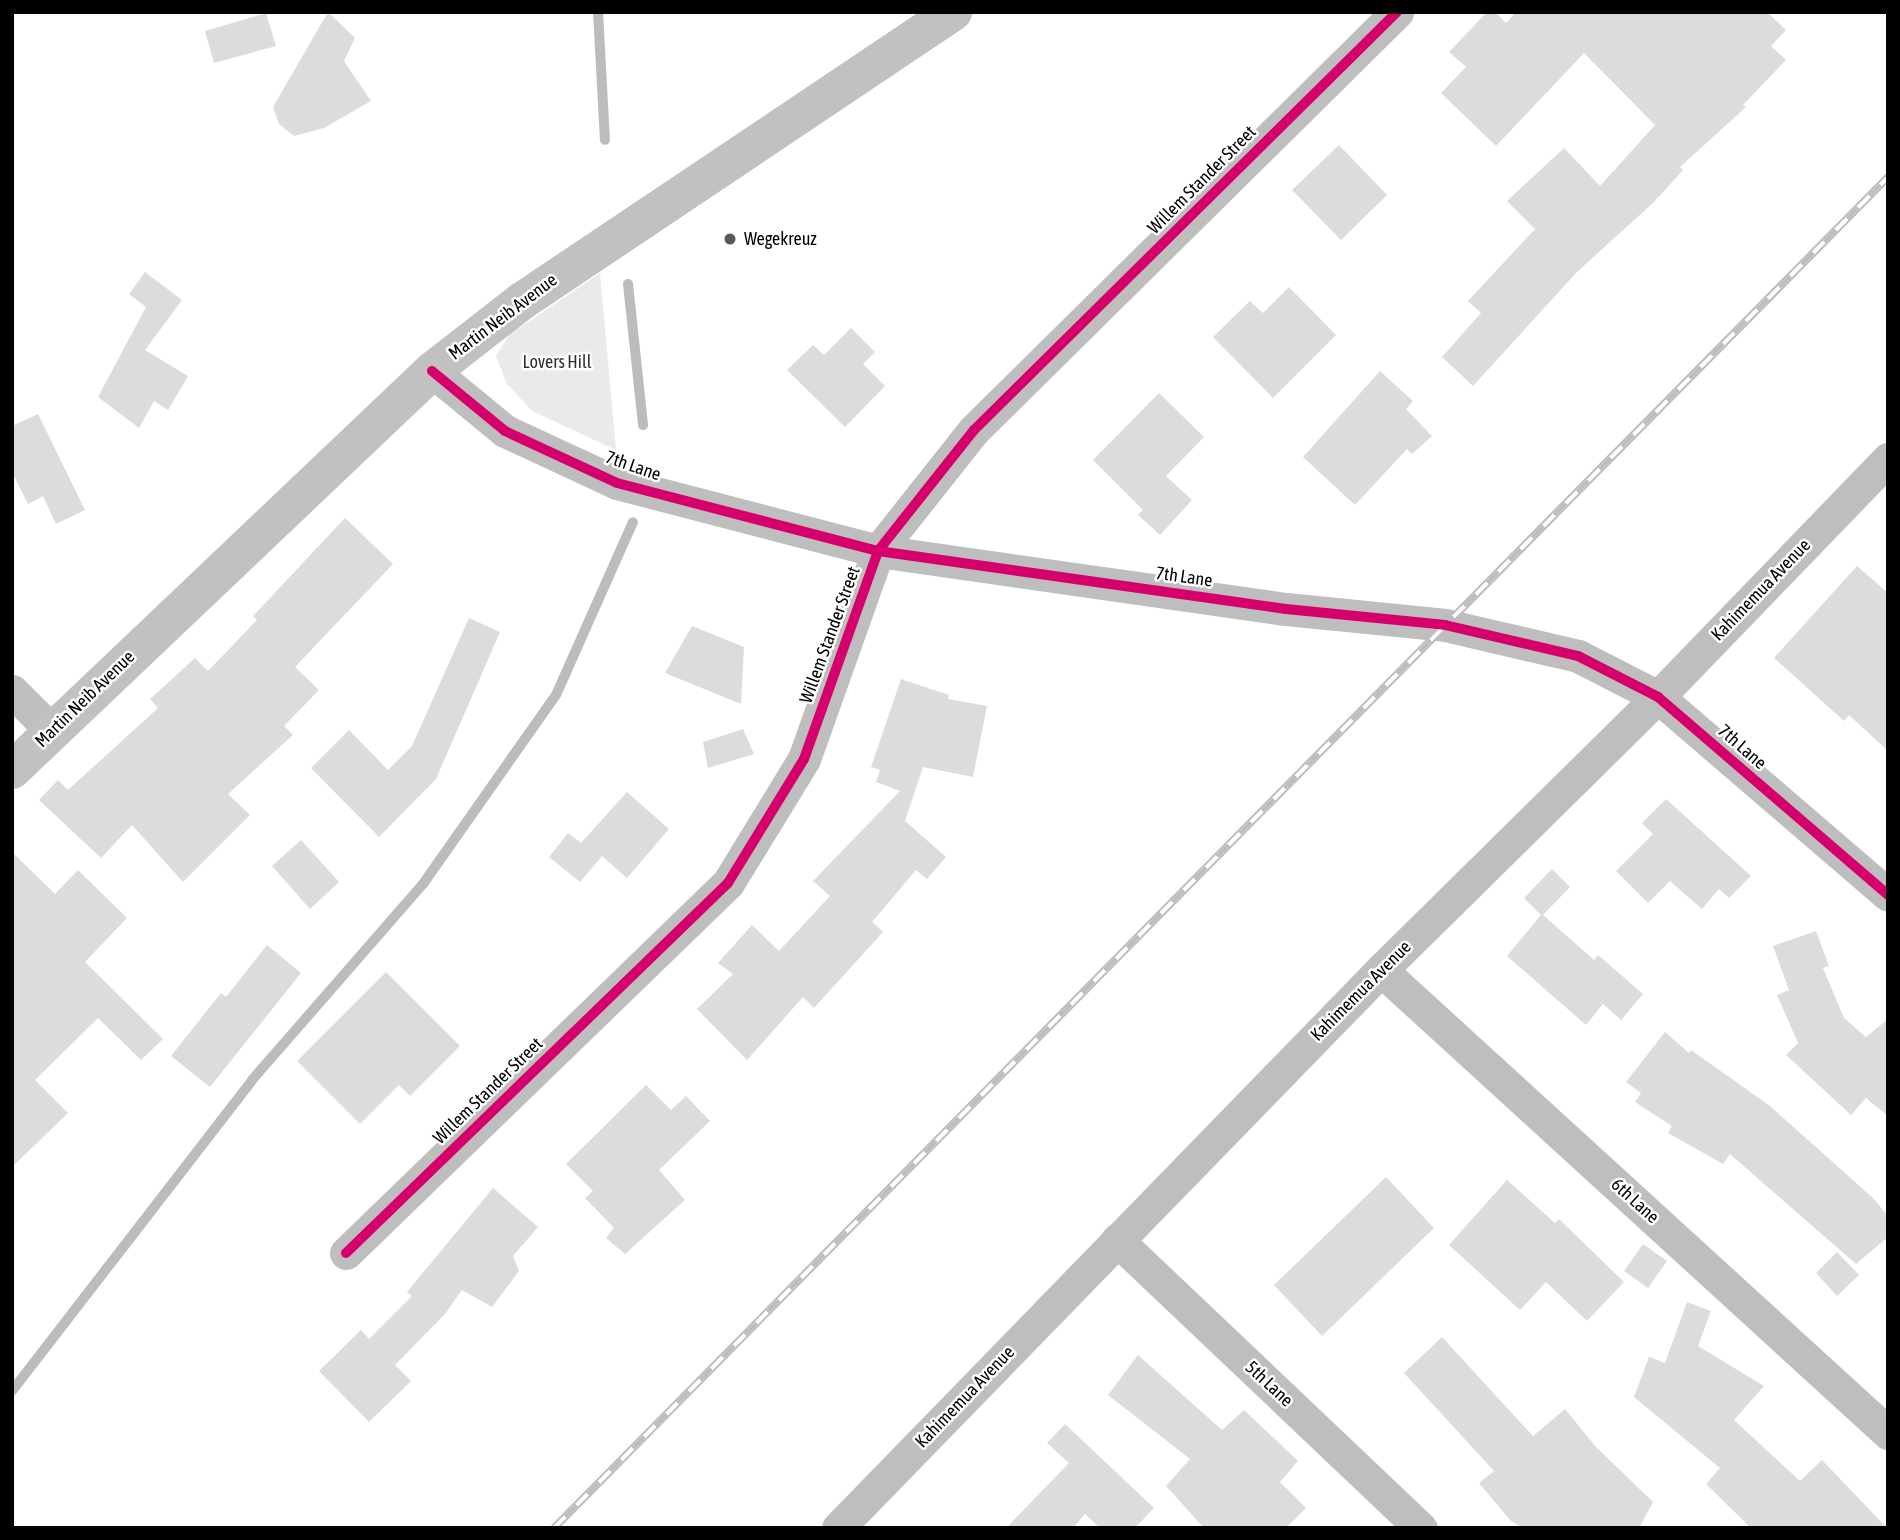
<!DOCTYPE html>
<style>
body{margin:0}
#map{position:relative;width:1900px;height:1540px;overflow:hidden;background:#fff;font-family:"Asap Condensed",sans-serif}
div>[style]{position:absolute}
.green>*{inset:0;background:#eaeaea}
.stream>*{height:10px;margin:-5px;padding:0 5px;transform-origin:5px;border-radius:5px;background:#bcbcbc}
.building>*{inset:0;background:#dcdcdc}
.street>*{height:33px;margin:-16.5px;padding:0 16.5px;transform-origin:16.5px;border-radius:16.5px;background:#bebebe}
.secondary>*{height:38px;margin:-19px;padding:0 19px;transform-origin:19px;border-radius:19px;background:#c1c1c1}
.rail>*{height:8px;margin-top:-4px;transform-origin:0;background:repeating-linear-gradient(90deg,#fff 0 16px,#bdbdbd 0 32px);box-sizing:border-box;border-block:2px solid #bdbdbd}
.cycleway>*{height:10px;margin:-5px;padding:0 5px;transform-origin:5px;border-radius:5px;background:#d6006c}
.dots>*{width:19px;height:19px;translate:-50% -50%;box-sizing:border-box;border:4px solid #fff;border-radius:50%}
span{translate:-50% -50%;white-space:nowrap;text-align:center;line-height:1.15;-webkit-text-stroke:5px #fff;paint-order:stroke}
.street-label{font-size:18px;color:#000}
.poi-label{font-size:18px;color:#000}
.left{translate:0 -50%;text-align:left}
.park-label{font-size:18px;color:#2f2f2f}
.frame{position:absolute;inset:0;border:14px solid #000;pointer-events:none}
</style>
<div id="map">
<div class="green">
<i style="clip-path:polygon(600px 273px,616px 450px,532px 411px,507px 384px,496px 356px,509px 335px)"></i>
</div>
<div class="stream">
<i style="left:598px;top:12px;width:128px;rotate:86.9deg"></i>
<i style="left:628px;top:284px;width:142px;rotate:83.9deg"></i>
<i style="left:12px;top:1391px;width:393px;rotate:-52.3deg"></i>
<i style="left:252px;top:1080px;width:260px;rotate:-48.9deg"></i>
<i style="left:423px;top:884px;width:231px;rotate:-54.9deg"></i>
<i style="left:556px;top:695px;width:189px;rotate:-66deg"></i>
</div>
<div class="building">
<i style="clip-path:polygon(328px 12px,355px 38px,344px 61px,371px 101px,324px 128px,294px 136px,279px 124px,273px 107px)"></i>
<i style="clip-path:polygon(1487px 12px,1495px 12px,1506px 23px,1516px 12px,1767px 12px,1786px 30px,1771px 46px,1786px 60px,1743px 105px,1746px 107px,1680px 167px,1683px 170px,1653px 203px,1577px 272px,1473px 386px,1442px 357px,1481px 313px,1468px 301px,1535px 229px,1507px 201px,1564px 148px,1600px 186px,1655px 125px,1584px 53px,1496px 146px,1441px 93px,1466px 67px,1449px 52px)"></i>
<i style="clip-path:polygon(266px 13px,276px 46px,214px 63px,205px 31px)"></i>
<i style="clip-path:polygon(1339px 145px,1387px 195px,1341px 240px,1292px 190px)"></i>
<i style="clip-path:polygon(145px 272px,182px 300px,145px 350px,188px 376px,168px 410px,154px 401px,139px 428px,98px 397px,146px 307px,129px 294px)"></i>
<i style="clip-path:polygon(1289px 287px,1336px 335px,1273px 398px,1213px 337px,1250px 301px,1263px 313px)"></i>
<i style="clip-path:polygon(851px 328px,875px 352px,863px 364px,885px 386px,845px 427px,787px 370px,813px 345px,824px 355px)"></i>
<i style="clip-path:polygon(1380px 371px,1413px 401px,1406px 409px,1432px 436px,1412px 454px,1407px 449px,1355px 505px,1303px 457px)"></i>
<i style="clip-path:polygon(1159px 393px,1204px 437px,1166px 476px,1192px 500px,1160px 535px,1138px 515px,1143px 510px,1093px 460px)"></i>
<i style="clip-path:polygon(38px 414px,85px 510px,56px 524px,43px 496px,28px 504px,12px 472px,12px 426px)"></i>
<i style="clip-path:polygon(345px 518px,393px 564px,295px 667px,319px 690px,284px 726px,293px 735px,228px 794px,250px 815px,183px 882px,132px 825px,101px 858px,39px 800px,58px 780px,68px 790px,158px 708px,150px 699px,195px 658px,208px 671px,257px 620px,253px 616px)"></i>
<i style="clip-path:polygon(1857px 566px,1888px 593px,1888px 751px,1849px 715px,1844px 721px,1774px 658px)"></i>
<i style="clip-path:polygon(469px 618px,500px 632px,436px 779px,379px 837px,311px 768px,349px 730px,388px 770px,412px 746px)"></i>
<i style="clip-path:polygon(692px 626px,744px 647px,741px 704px,665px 673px)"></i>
<i style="clip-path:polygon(901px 679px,949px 695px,948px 699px,987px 706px,973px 777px,923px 767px,905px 821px,946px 857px,927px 879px,916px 870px,872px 922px,883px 932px,814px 1008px,803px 997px,747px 1060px,697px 1009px,733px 974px,718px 963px,752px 925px,779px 951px,830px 896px,813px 881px,900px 791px,876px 782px,880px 770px,871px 767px)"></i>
<i style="clip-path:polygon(743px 729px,754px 754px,708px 768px,703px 742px)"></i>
<i style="clip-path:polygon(627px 792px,669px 829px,627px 878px,602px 856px,580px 882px,549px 857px,568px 833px,581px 843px)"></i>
<i style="clip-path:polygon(1666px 799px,1751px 876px,1729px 898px,1719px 889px,1702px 909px,1670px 881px,1648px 903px,1616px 871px,1653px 834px,1642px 823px)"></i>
<i style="clip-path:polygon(301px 840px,339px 882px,310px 909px,272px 866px)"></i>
<i style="clip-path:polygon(12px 852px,55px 894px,78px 870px,127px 918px,85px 962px,163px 1039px,141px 1060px,98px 1018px,35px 1080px,68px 1113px,12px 1167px)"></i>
<i style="clip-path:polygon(1552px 869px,1570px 887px,1543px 915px,1594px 960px,1598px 955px,1643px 994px,1621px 1020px,1603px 1004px,1586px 1025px,1507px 956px,1541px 915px,1524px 898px)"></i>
<i style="clip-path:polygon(1816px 931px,1829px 966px,1823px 968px,1844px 1018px,1866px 1037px,1888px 1019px,1888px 1116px,1866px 1098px,1851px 1115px,1786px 1055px,1798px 1043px,1777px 995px,1789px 990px,1773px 946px)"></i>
<i style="clip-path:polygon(267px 945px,301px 973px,210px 1087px,171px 1056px,221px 993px,226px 997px)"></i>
<i style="clip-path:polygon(386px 972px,460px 1046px,410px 1096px,399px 1085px,360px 1124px,297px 1061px)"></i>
<i style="clip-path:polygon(1665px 1032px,1689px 1053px,1691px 1050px,1770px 1106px,1873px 1198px,1888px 1216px,1888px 1237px,1856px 1264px,1730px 1154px,1723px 1164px,1668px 1133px,1672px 1126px,1635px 1102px,1641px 1093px,1626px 1082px)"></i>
<i style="clip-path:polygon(646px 1085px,671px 1110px,686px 1096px,710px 1121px,659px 1170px,685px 1200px,625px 1254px,606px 1238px,614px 1228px,585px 1198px,593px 1191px,566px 1164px)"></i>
<i style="clip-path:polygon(1386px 1177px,1434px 1228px,1322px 1336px,1274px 1285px)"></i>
<i style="clip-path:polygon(1507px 1180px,1555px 1223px,1559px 1219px,1624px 1282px,1587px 1321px,1546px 1282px,1520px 1310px,1449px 1245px)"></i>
<i style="clip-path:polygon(493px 1188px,538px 1227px,513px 1256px,519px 1271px,492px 1307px,462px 1290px,445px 1314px,395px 1365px,411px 1381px,369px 1422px,319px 1371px,361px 1330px,369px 1339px,412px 1296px,407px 1292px)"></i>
<i style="clip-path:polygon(1643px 1244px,1667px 1261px,1648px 1288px,1624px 1271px)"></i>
<i style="clip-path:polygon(1837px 1252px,1859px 1275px,1837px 1296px,1816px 1273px)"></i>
<i style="clip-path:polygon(1687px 1302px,1711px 1311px,1698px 1346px,1764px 1386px,1734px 1420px,1800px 1481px,1822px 1460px,1887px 1528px,1751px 1528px,1706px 1484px,1720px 1468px,1634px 1397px,1649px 1357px,1665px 1363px)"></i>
<i style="clip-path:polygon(1442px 1337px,1533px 1436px,1565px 1409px,1596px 1447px,1653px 1502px,1639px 1528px,1523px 1528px,1511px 1521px,1479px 1483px,1494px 1471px,1404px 1373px)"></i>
<i style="clip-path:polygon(1138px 1355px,1222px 1430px,1244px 1410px,1298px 1461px,1280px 1482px,1306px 1508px,1286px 1528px,1204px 1528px,1166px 1486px,1190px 1459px,1108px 1395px)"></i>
<i style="clip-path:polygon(1065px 1424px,1154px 1508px,1135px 1528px,1100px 1528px,1085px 1514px,1073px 1528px,1006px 1528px,1069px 1463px,1047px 1443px)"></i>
</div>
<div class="street">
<i style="left:432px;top:371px;width:94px;rotate:39.4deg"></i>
<i style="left:505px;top:431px;width:123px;rotate:24.9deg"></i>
<i style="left:617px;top:483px;width:270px;rotate:14.6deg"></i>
<i style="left:878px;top:551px;width:412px;rotate:8.1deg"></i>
<i style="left:1286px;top:609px;width:160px;rotate:5.7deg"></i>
<i style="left:1445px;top:625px;width:137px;rotate:13.1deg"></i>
<i style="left:1578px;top:656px;width:90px;rotate:27.1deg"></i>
<i style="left:1658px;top:697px;width:303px;rotate:40.7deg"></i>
<i style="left:12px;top:691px;width:55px;rotate:45deg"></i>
<i style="left:1381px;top:970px;width:687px;rotate:42.4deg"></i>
<i style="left:1117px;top:1240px;width:419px;rotate:43.5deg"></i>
<i style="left:346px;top:1253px;width:532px;rotate:-44.09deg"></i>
<i style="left:728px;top:883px;width:145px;rotate:-58.5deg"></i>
<i style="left:804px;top:759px;width:221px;rotate:-70.4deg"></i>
<i style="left:878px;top:551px;width:154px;rotate:-51.6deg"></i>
<i style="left:974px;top:430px;width:595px;rotate:-44.66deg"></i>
<i style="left:838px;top:1528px;width:779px;rotate:-45.78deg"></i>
<i style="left:1381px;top:970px;width:389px;rotate:-44.6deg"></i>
<i style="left:1658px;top:697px;width:331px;rotate:-46deg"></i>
</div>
<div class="secondary">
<i style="left:12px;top:770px;width:579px;rotate:-43.53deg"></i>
<i style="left:432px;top:371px;width:114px;rotate:-37.9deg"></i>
<i style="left:522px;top:301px;width:519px;rotate:-33.84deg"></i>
</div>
<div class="rail">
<i style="left:554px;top:1528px;width:1899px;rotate:-45.36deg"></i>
</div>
<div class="cycleway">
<i style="left:432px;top:371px;width:94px;rotate:39.4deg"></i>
<i style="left:505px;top:431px;width:123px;rotate:24.9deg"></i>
<i style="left:617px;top:483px;width:270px;rotate:14.6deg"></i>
<i style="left:878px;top:551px;width:412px;rotate:8.1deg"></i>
<i style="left:1286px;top:609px;width:160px;rotate:5.7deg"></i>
<i style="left:1445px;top:625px;width:137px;rotate:13.1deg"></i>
<i style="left:1578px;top:656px;width:90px;rotate:27.1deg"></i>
<i style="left:1658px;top:697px;width:303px;rotate:40.7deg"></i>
<i style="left:346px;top:1253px;width:532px;rotate:-44.09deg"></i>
<i style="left:728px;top:883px;width:145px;rotate:-58.5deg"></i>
<i style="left:804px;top:759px;width:221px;rotate:-70.4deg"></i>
<i style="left:878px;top:551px;width:154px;rotate:-51.6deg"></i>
<i style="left:974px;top:430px;width:595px;rotate:-44.66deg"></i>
</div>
<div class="dots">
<i style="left:730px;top:239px;background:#595959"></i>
</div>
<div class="street-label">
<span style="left:1202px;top:180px;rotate:-45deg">Willem Stander Street</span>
<span style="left:503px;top:317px;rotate:-37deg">Martin Neib Avenue</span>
<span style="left:633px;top:466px;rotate:19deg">7th Lane</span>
<span style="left:1184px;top:577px;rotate:8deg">7th Lane</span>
<span style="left:1761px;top:590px;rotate:-46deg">Kahimemua Avenue</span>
<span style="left:830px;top:635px;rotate:-70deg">Willem Stander Street</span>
<span style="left:85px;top:699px;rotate:-44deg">Martin Neib Avenue</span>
<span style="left:1742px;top:747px;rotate:41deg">7th Lane</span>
<span style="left:1361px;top:991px;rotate:-45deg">Kahimemua Avenue</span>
<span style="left:488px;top:1091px;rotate:-44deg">Willem Stander Street</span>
<span style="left:1635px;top:1201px;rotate:42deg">6th Lane</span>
<span style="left:1269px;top:1384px;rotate:43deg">5th Lane</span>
<span style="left:965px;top:1397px;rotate:-46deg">Kahimemua Avenue</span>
</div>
<div class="poi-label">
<span class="left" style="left:744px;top:239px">Wegekreuz</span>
</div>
<div class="park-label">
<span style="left:557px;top:362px">Lovers Hill</span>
</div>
<div class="frame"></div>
</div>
